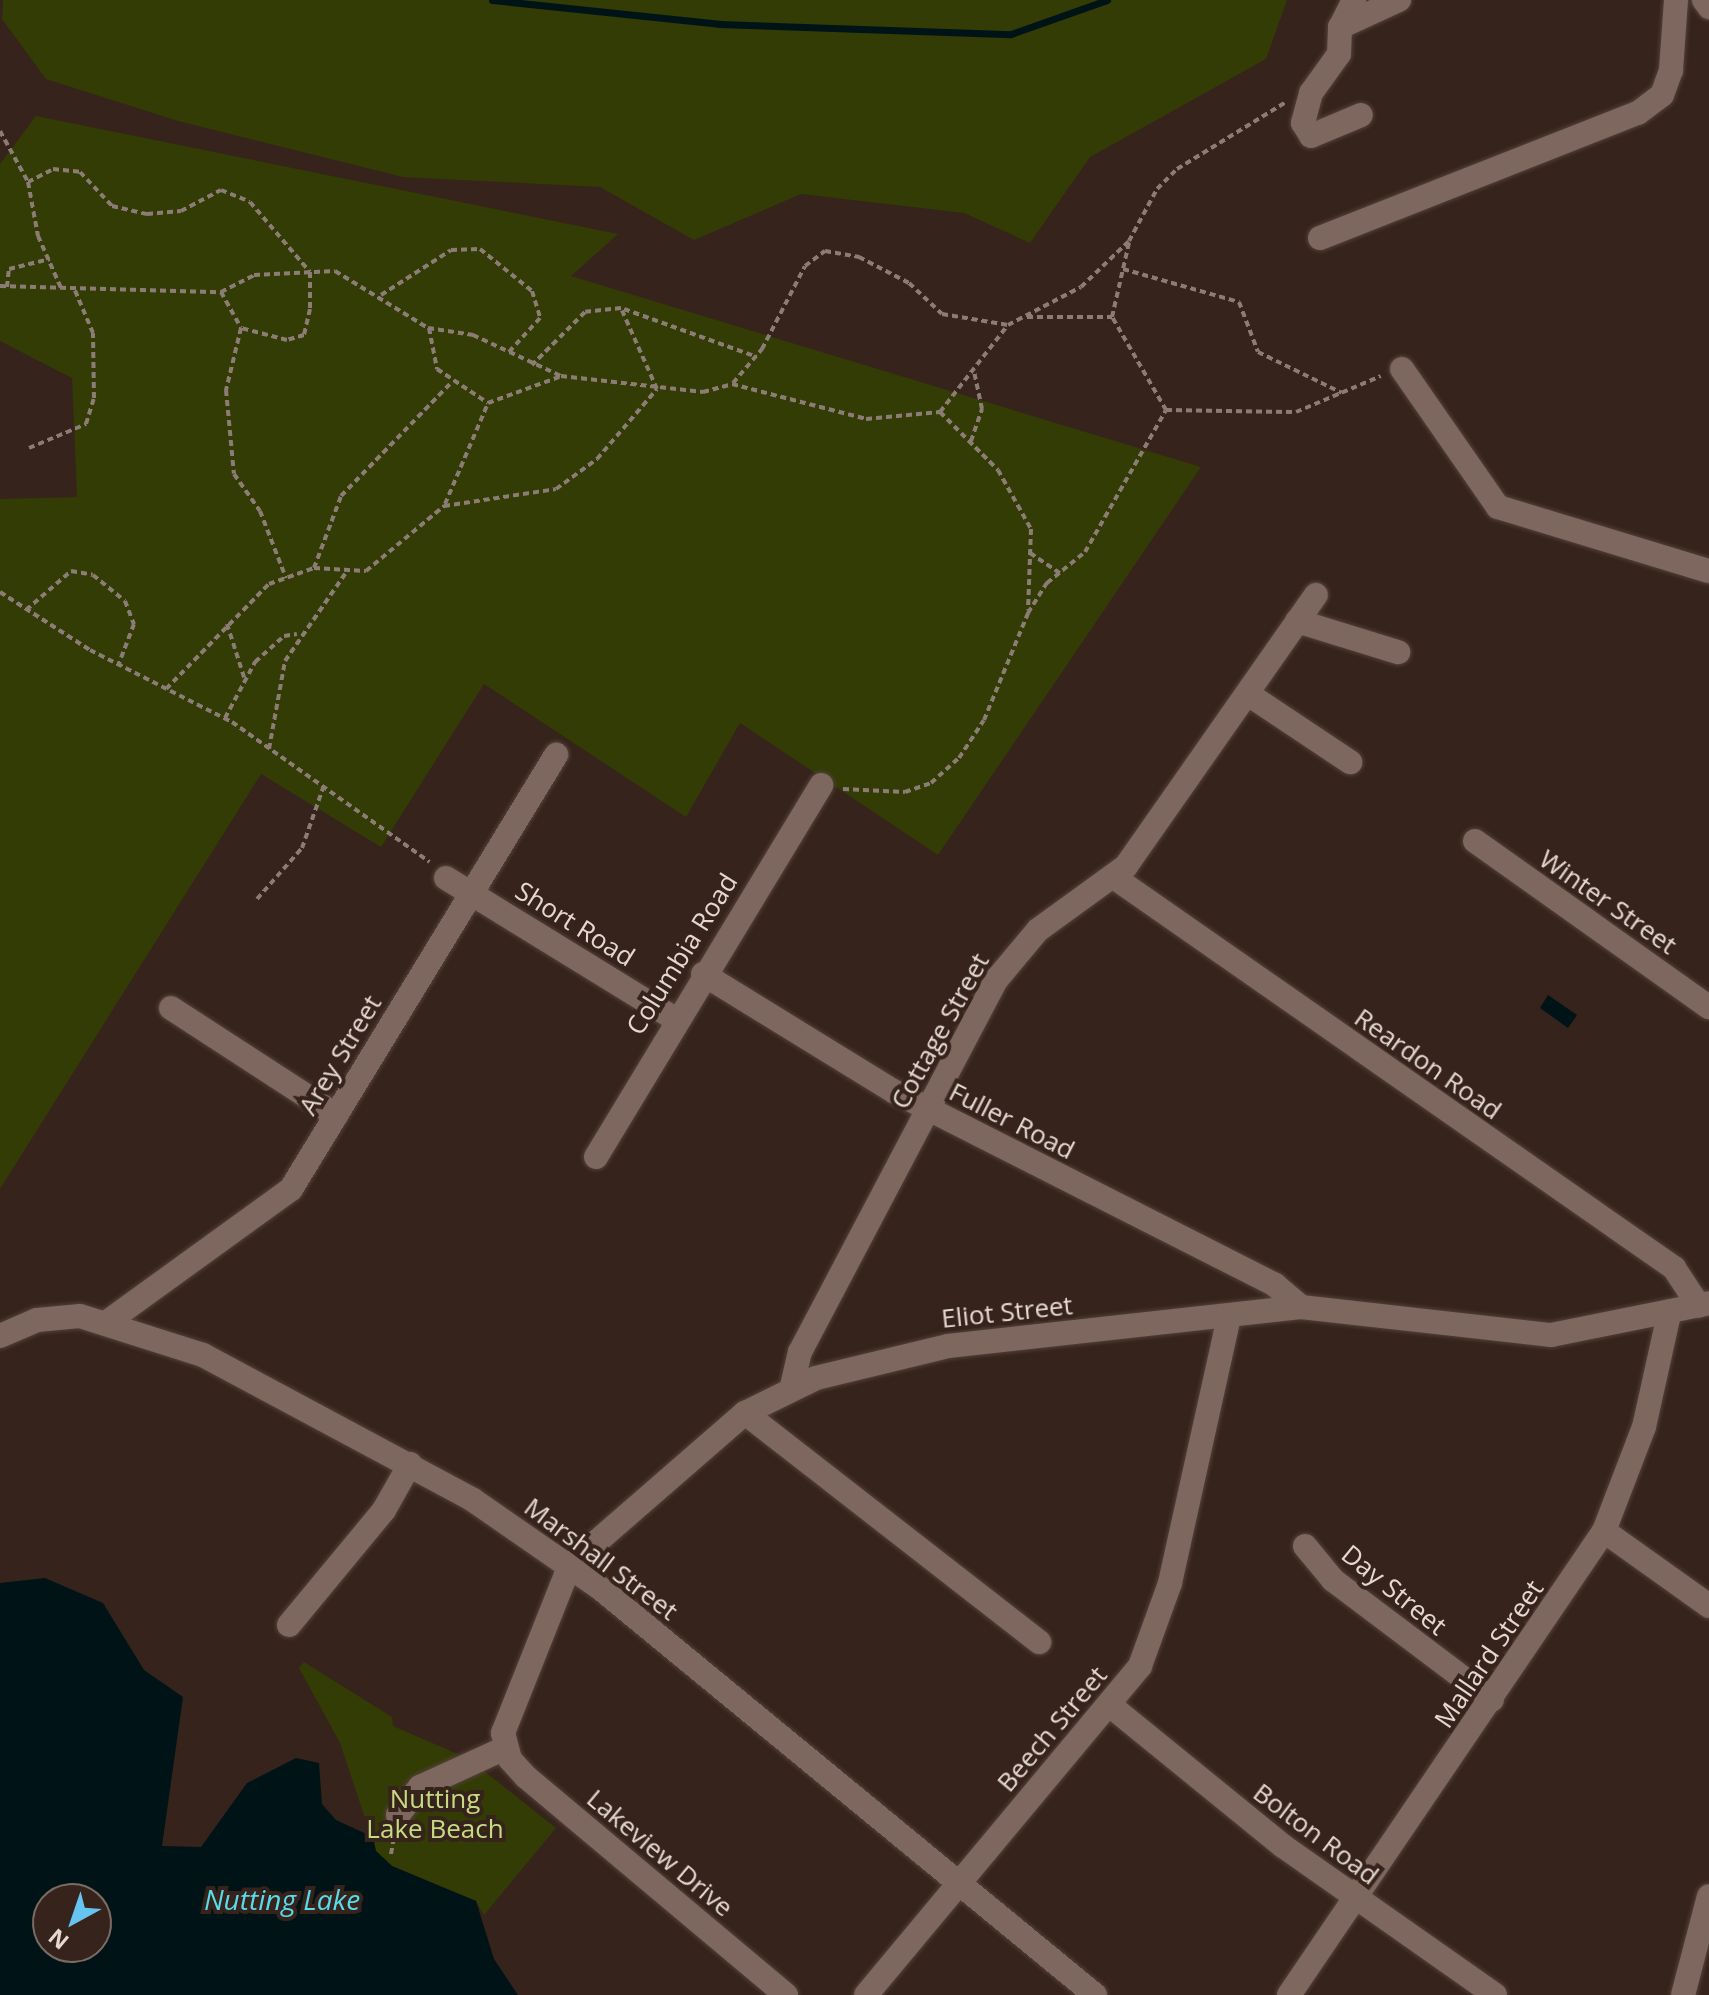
<!DOCTYPE html>
<style>
body{margin:0}
#map{position:relative;width:1709px;height:1995px;overflow:hidden;background:#36231b;font-family:"Open Sans",sans-serif}
div>[style]{position:absolute}
.green>*{inset:0;background:#333c04}
.water>*{inset:0;background:#001417}
.stream>*{height:7px;margin:-3.5px;padding:0 3.5px;transform-origin:3.5px;border-radius:3.5px;background:#001417}
.path>*{height:4px;margin-top:-2px;transform-origin:0;background:repeating-linear-gradient(90deg,#8c7c76 0 6px,transparent 0 10px)}
.roads{filter:drop-shadow(0 0 2px #51413b) drop-shadow(0 0 2px #51413b)}
.minor>*{height:24px;margin:-12px;padding:0 12px;transform-origin:12px;border-radius:12px;background:#7e675e}
span{translate:-50% -50%;white-space:nowrap;text-align:center;line-height:1.15;-webkit-text-stroke:8px #36231b;paint-order:stroke}
.street-label{font-size:26px;color:#e5d8d3}
.park-label{font-size:26px;color:#c6da82}
.water-label{font-size:28px;color:#58dbea;font-style:italic}
.north{position:absolute;left:32px;top:1883px;width:80px;height:80px;box-sizing:border-box;background:#36231b;border:2px solid #7c6b65;border-radius:50%;rotate:220deg;font-size:22px;font-weight:700;line-height:32px;text-align:center;color:#e5d8d3}
.north::after{content:'';display:block;margin:auto;width:28px;height:36px;background:#67c4f0;clip-path:polygon(50% 0,100% 100%,50% 72%,0 100%)}
</style>
<div id="map">
<div class="green">
<i style="clip-path:polygon(3px 0,1287px 0,1266px 59px,1090px 157px,1030px 243px,964px 213px,801px 194px,694px 240px,600px 187px,403px 177px,178px 121px,46px 79px,2px 19px)"></i>
<i style="clip-path:polygon(36px 116px,618px 234px,571px 276px,1201px 467px,938px 855px,740px 723px,686px 817px,484px 684px,381px 847px,261px 774px,0 1189px,0 499px,77px 497px,72px 378px,0 341px,0 164px)"></i>
<i style="clip-path:polygon(304px 1662px,392px 1717px,393px 1726px,469px 1759px,556px 1828px,484px 1915px,476px 1901px,392px 1866px,376px 1851px,340px 1743px,299px 1668px)"></i>
</div>
<div class="water">
<i style="clip-path:polygon(1548px 995px,1577px 1015px,1568px 1028px,1540px 1008px)"></i>
<i style="clip-path:polygon(evenodd,45px 1578px,103px 1603px,144px 1670px,183px 1697px,162px 1846px,201px 1847px,247px 1783px,296px 1758px,319px 1763px,322px 1804px,336px 1820px,373px 1837px,376px 1851px,392px 1866px,476px 1901px,494px 1959px,518px 1995px,0 1995px,0 1583px,45px 1578px,96px 1899px,96px 1947px,48px 1947px,48px 1899px,96px 1899px)"></i>
</div>
<div class="stream">
<i style="left:492px;top:0;width:228px;rotate:6deg"></i>
<i style="left:719px;top:24px;width:292px;rotate:2deg"></i>
<i style="left:1011px;top:34px;width:102px;rotate:-19.5deg"></i>
</div>
<div class="path">
<i style="left:0;top:131px;width:58px;rotate:61.2deg"></i>
<i style="left:28px;top:182px;width:55px;rotate:79.5deg"></i>
<i style="left:38px;top:236px;width:57px;rotate:66.1deg"></i>
<i style="left:28px;top:182px;width:28px;rotate:-27deg"></i>
<i style="left:53px;top:169px;width:27px;rotate:6deg"></i>
<i style="left:80px;top:172px;width:47px;rotate:46.7deg"></i>
<i style="left:112px;top:206px;width:36px;rotate:13deg"></i>
<i style="left:147px;top:214px;width:34px;rotate:-5deg"></i>
<i style="left:181px;top:211px;width:45px;rotate:-27.7deg"></i>
<i style="left:221px;top:190px;width:31px;rotate:22deg"></i>
<i style="left:250px;top:202px;width:92px;rotate:49.4deg"></i>
<i style="left:310px;top:272px;width:37px;rotate:90deg"></i>
<i style="left:310px;top:309px;width:27px;rotate:103deg"></i>
<i style="left:304px;top:335px;width:18px;rotate:164deg"></i>
<i style="left:287px;top:340px;width:48px;rotate:-165.4deg"></i>
<i style="left:1123px;top:269px;width:121px;rotate:15.9deg"></i>
<i style="left:1239px;top:302px;width:53px;rotate:69.2deg"></i>
<i style="left:1258px;top:352px;width:93px;rotate:26deg"></i>
<i style="left:0;top:286px;width:221px;rotate:1.6deg"></i>
<i style="left:221px;top:292px;width:37px;rotate:-27deg"></i>
<i style="left:254px;top:275px;width:81px;rotate:-2.8deg"></i>
<i style="left:335px;top:271px;width:109px;rotate:31.5deg"></i>
<i style="left:428px;top:328px;width:46px;rotate:8.8deg"></i>
<i style="left:473px;top:335px;width:97px;rotate:25deg"></i>
<i style="left:561px;top:376px;width:143px;rotate:6.4deg"></i>
<i style="left:703px;top:392px;width:30px;rotate:-15deg"></i>
<i style="left:732px;top:384px;width:138px;rotate:14.6deg"></i>
<i style="left:866px;top:419px;width:74px;rotate:-5.4deg"></i>
<i style="left:940px;top:412px;width:110px;rotate:-52deg"></i>
<i style="left:7px;top:287px;width:18px;rotate:-84deg"></i>
<i style="left:9px;top:269px;width:42px;rotate:-13.7deg"></i>
<i style="left:221px;top:292px;width:41px;rotate:60.9deg"></i>
<i style="left:241px;top:328px;width:64px;rotate:103.6deg"></i>
<i style="left:226px;top:390px;width:84px;rotate:84.6deg"></i>
<i style="left:234px;top:474px;width:45px;rotate:54.9deg"></i>
<i style="left:260px;top:511px;width:72px;rotate:68.8deg"></i>
<i style="left:381px;top:295px;width:83px;rotate:-32.7deg"></i>
<i style="left:451px;top:250px;width:29px;rotate:-2deg"></i>
<i style="left:480px;top:249px;width:67px;rotate:38.9deg"></i>
<i style="left:532px;top:291px;width:28px;rotate:73deg"></i>
<i style="left:540px;top:318px;width:46px;rotate:132.4deg"></i>
<i style="left:624px;top:309px;width:141px;rotate:19.8deg"></i>
<i style="left:1027px;top:317px;width:85px"></i>
<i style="left:429px;top:328px;width:42px;rotate:79deg"></i>
<i style="left:437px;top:369px;width:61px;rotate:33.7deg"></i>
<i style="left:488px;top:403px;width:76px;rotate:-20.1deg"></i>
<i style="left:733px;top:383px;width:45px;rotate:-49.5deg"></i>
<i style="left:762px;top:349px;width:93px;rotate:-62.6deg"></i>
<i style="left:805px;top:266px;width:25px;rotate:-37deg"></i>
<i style="left:825px;top:251px;width:35px;rotate:10deg"></i>
<i style="left:859px;top:257px;width:56px;rotate:27.5deg"></i>
<i style="left:909px;top:283px;width:45px;rotate:43.2deg"></i>
<i style="left:942px;top:314px;width:67px;rotate:9.5deg"></i>
<i style="left:1008px;top:325px;width:82px;rotate:-27.5deg"></i>
<i style="left:1081px;top:287px;width:66px;rotate:-43.8deg"></i>
<i style="left:1129px;top:241px;width:59px;rotate:-61.7deg"></i>
<i style="left:1157px;top:189px;width:28px;rotate:-45deg"></i>
<i style="left:1177px;top:169px;width:128px;rotate:-31.6deg"></i>
<i style="left:1166px;top:410px;width:130px;rotate:0.9deg"></i>
<i style="left:1296px;top:412px;width:92px;rotate:-23deg"></i>
<i style="left:940px;top:412px;width:82px;rotate:45deg"></i>
<i style="left:998px;top:470px;width:68px;rotate:60.8deg"></i>
<i style="left:1031px;top:529px;width:81px;rotate:92.1deg"></i>
<i style="left:971px;top:441px;width:34px;rotate:-71deg"></i>
<i style="left:982px;top:409px;width:40px;rotate:-102deg"></i>
<i style="left:29px;top:448px;width:62px;rotate:-22.8deg"></i>
<i style="left:86px;top:424px;width:27px;rotate:-73deg"></i>
<i style="left:94px;top:398px;width:65px;rotate:-90.9deg"></i>
<i style="left:93px;top:333px;width:49px;rotate:-112.9deg"></i>
<i style="left:445px;top:504px;width:110px;rotate:-66.9deg"></i>
<i style="left:1030px;top:553px;width:36px;rotate:34deg"></i>
<i style="left:314px;top:568px;width:77px;rotate:-69.4deg"></i>
<i style="left:341px;top:496px;width:156px;rotate:-45.8deg"></i>
<i style="left:0;top:592px;width:107px;rotate:32.8deg"></i>
<i style="left:90px;top:650px;width:159px;rotate:26.9deg"></i>
<i style="left:232px;top:722px;width:242px;rotate:35.3deg"></i>
<i style="left:26px;top:610px;width:60px;rotate:-40.9deg"></i>
<i style="left:71px;top:571px;width:22px;rotate:10deg"></i>
<i style="left:93px;top:575px;width:41px;rotate:39.1deg"></i>
<i style="left:125px;top:601px;width:25px;rotate:69deg"></i>
<i style="left:134px;top:624px;width:45px;rotate:110.9deg"></i>
<i style="left:227px;top:624px;width:56px;rotate:72.2deg"></i>
<i style="left:166px;top:689px;width:147px;rotate:-45.6deg"></i>
<i style="left:269px;top:584px;width:48px;rotate:-19.6deg"></i>
<i style="left:314px;top:568px;width:52px;rotate:3.3deg"></i>
<i style="left:366px;top:571px;width:102px;rotate:-39.8deg"></i>
<i style="left:444px;top:506px;width:113px;rotate:-8.6deg"></i>
<i style="left:556px;top:489px;width:51px;rotate:-36.2deg"></i>
<i style="left:597px;top:459px;width:92px;rotate:-49.4deg"></i>
<i style="left:657px;top:389px;width:89px;rotate:-114deg"></i>
<i style="left:621px;top:308px;width:36px;rotate:174deg"></i>
<i style="left:585px;top:312px;width:75px;rotate:135deg"></i>
<i style="left:225px;top:718px;width:64px;rotate:-61.8deg"></i>
<i style="left:255px;top:662px;width:39px;rotate:-42deg"></i>
<i style="left:284px;top:636px;width:13px;rotate:-9deg"></i>
<i style="left:269px;top:749px;width:89px;rotate:-79.7deg"></i>
<i style="left:285px;top:661px;width:106px;rotate:-55.4deg"></i>
<i style="left:843px;top:789px;width:62px;rotate:2.8deg"></i>
<i style="left:905px;top:792px;width:28px;rotate:-19deg"></i>
<i style="left:931px;top:783px;width:38px;rotate:-42deg"></i>
<i style="left:959px;top:758px;width:45px;rotate:-56.7deg"></i>
<i style="left:984px;top:720px;width:116px;rotate:-67.6deg"></i>
<i style="left:1028px;top:613px;width:36px;rotate:-58deg"></i>
<i style="left:1047px;top:583px;width:49px;rotate:-39.2deg"></i>
<i style="left:1085px;top:552px;width:163px;rotate:-60.3deg"></i>
<i style="left:1166px;top:410px;width:108px;rotate:-120.1deg"></i>
<i style="left:1112px;top:317px;width:76px;rotate:-77.1deg"></i>
<i style="left:257px;top:899px;width:68px;rotate:-48.6deg"></i>
<i style="left:302px;top:848px;width:64px;rotate:-70.7deg"></i>
<i style="left:391px;top:1854px;width:17px;rotate:-80deg"></i>
</div>
<div class="roads">
<div class="minor">
<i style="left:1354px;top:0;width:30px;rotate:117deg"></i>
<i style="left:1340px;top:27px;width:65px;rotate:-24.6deg"></i>
<i style="left:1704px;top:0;width:9px;rotate:54deg"></i>
<i style="left:1340px;top:27px;width:27px;rotate:92deg"></i>
<i style="left:1339px;top:54px;width:48px;rotate:125.7deg"></i>
<i style="left:1311px;top:93px;width:31px;rotate:105deg"></i>
<i style="left:1303px;top:123px;width:15px;rotate:58deg"></i>
<i style="left:1311px;top:136px;width:54px;rotate:-22.8deg"></i>
<i style="left:1320px;top:238px;width:342px;rotate:-21.5deg"></i>
<i style="left:1638px;top:113px;width:30px;rotate:-37deg"></i>
<i style="left:1662px;top:95px;width:27px;rotate:-70deg"></i>
<i style="left:1671px;top:70px;width:70px;rotate:-85.9deg"></i>
<i style="left:1402px;top:369px;width:168px;rotate:55.2deg"></i>
<i style="left:1498px;top:507px;width:220px;rotate:16.9deg"></i>
<i style="left:1297px;top:621px;width:106px;rotate:17.1deg"></i>
<i style="left:1248px;top:694px;width:123px;rotate:33.7deg"></i>
<i style="left:1475px;top:841px;width:287px;rotate:35.4deg"></i>
<i style="left:446px;top:878px;width:268px;rotate:31.6deg"></i>
<i style="left:1115px;top:878px;width:682px;rotate:34.9deg"></i>
<i style="left:1674px;top:1268px;width:45px;rotate:56.7deg"></i>
<i style="left:703px;top:974px;width:225px;rotate:31.6deg"></i>
<i style="left:895px;top:1092px;width:426px;rotate:26.9deg"></i>
<i style="left:1275px;top:1285px;width:34px;rotate:40deg"></i>
<i style="left:171px;top:1008px;width:197px;rotate:33deg"></i>
<i style="left:596px;top:1157px;width:435px;rotate:-58.8deg"></i>
<i style="left:106px;top:1323px;width:228px;rotate:-35.9deg"></i>
<i style="left:291px;top:1189px;width:509px;rotate:-58.59deg"></i>
<i style="left:0;top:1336px;width:40px;rotate:-23.4deg"></i>
<i style="left:37px;top:1320px;width:43px;rotate:-5.3deg"></i>
<i style="left:80px;top:1316px;width:129px;rotate:17.6deg"></i>
<i style="left:203px;top:1355px;width:306px;rotate:28.2deg"></i>
<i style="left:473px;top:1500px;width:155px;rotate:34.7deg"></i>
<i style="left:600px;top:1588px;width:641px;rotate:39.43deg"></i>
<i style="left:792px;top:1386px;width:35px;rotate:-77deg"></i>
<i style="left:800px;top:1352px;width:422px;rotate:-62.2deg"></i>
<i style="left:997px;top:979px;width:64px;rotate:-50.1deg"></i>
<i style="left:1038px;top:930px;width:109px;rotate:-36deg"></i>
<i style="left:1126px;top:866px;width:331px;rotate:-55deg"></i>
<i style="left:745px;top:1413px;width:373px;rotate:37.9deg"></i>
<i style="left:1604px;top:1531px;width:129px;rotate:35.5deg"></i>
<i style="left:1305px;top:1546px;width:44px;rotate:50.5deg"></i>
<i style="left:1333px;top:1580px;width:199px;rotate:37deg"></i>
<i style="left:289px;top:1625px;width:149px;rotate:-50.4deg"></i>
<i style="left:384px;top:1510px;width:53px;rotate:-60.5deg"></i>
<i style="left:1112px;top:1707px;width:220px;rotate:39.1deg"></i>
<i style="left:1283px;top:1846px;width:259px;rotate:35.1deg"></i>
<i style="left:398px;top:1815px;width:36px;rotate:-52deg"></i>
<i style="left:420px;top:1787px;width:94px;rotate:-24.6deg"></i>
<i style="left:786px;top:1995px;width:339px;rotate:-140deg"></i>
<i style="left:526px;top:1777px;width:24px;rotate:-132deg"></i>
<i style="left:510px;top:1759px;width:27px;rotate:-105deg"></i>
<i style="left:503px;top:1733px;width:181px;rotate:-68.3deg"></i>
<i style="left:570px;top:1565px;width:232px;rotate:-41deg"></i>
<i style="left:745px;top:1413px;width:79px;rotate:-26.2deg"></i>
<i style="left:816px;top:1378px;width:136px;rotate:-13.6deg"></i>
<i style="left:948px;top:1346px;width:355px;rotate:-6.3deg"></i>
<i style="left:1301px;top:1307px;width:252px;rotate:6.4deg"></i>
<i style="left:1551px;top:1335px;width:161px;rotate:-11.4deg"></i>
<i style="left:866px;top:1995px;width:428px;rotate:-50.2deg"></i>
<i style="left:1140px;top:1666px;width:88px;rotate:-70.1deg"></i>
<i style="left:1170px;top:1583px;width:273px;rotate:-77.5deg"></i>
<i style="left:1289px;top:1995px;width:561px;rotate:-55.83deg"></i>
<i style="left:1604px;top:1531px;width:111px;rotate:-69deg"></i>
<i style="left:1644px;top:1427px;width:116px;rotate:-77.5deg"></i>
<i style="left:1683px;top:1995px;width:102px;rotate:-75.3deg"></i>
</div>
</div>
<div class="street-label">
<span style="left:1608px;top:902px;rotate:35deg">Winter Street</span>
<span style="left:575px;top:924px;rotate:32deg">Short Road</span>
<span style="left:682px;top:954px;rotate:-58deg">Columbia Road</span>
<span style="left:940px;top:1031px;rotate:-61deg">Cottage Street</span>
<span style="left:340px;top:1055px;rotate:-59deg">Arey Street</span>
<span style="left:1428px;top:1064px;rotate:35deg">Reardon Road</span>
<span style="left:1012px;top:1121px;rotate:27deg">Fuller Road</span>
<span style="left:1007px;top:1312px;rotate:-6deg">Eliot Street</span>
<span style="left:601px;top:1559px;rotate:37deg">Marshall Street</span>
<span style="left:1394px;top:1590px;rotate:39deg">Day Street</span>
<span style="left:1489px;top:1654px;rotate:-56deg">Mallard Street</span>
<span style="left:1052px;top:1729px;rotate:-50deg">Beech Street</span>
<span style="left:1316px;top:1834px;rotate:37deg">Bolton Road</span>
<span style="left:660px;top:1853px;rotate:40deg">Lakeview Drive</span>
</div>
<div class="park-label">
<span style="left:435px;top:1814px">Nutting<br>Lake Beach</span>
</div>
<div class="water-label">
<span style="left:282px;top:1899px">Nutting Lake</span>
</div>
<div class="north">N</div>
</div>
